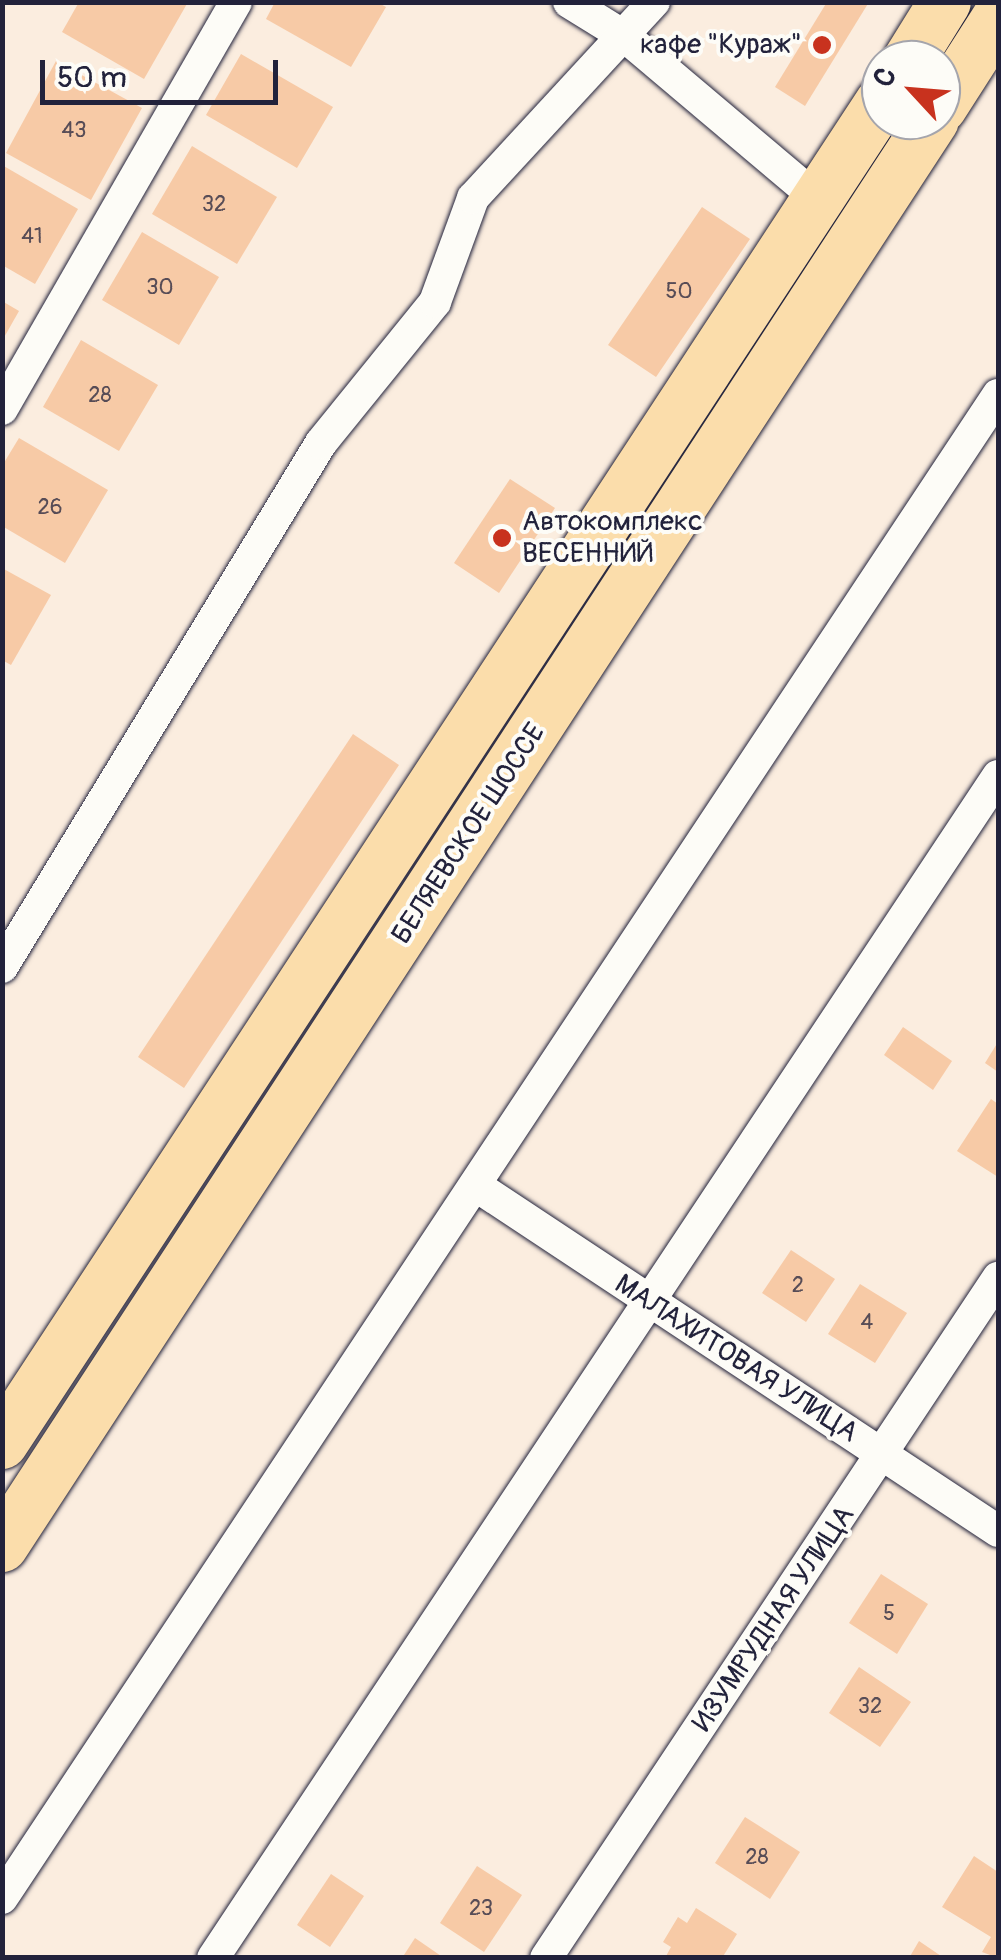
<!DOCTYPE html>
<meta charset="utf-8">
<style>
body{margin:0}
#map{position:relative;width:1001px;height:1960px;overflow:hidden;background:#fbeddf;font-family:Pangolin,sans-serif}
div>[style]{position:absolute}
.building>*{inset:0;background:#f7caa6}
.roads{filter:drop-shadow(0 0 2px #22223b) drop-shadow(0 0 2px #22223b)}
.minor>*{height:32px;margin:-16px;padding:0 16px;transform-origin:16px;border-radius:16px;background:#fdfcf7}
.primary>*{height:52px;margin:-26px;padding:0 26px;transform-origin:26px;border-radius:26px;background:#fbddab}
.dots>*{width:28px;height:28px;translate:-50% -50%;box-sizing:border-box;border:5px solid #fdfcf7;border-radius:50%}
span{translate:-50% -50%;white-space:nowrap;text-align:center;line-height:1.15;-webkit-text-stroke:8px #fdfcf7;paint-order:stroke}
.number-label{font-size:22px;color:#574c56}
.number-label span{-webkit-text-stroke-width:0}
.poi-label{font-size:28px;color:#22223b}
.right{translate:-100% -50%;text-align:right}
.left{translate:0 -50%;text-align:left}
.street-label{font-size:28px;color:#22223b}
.frame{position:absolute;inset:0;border:5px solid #22223b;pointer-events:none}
.north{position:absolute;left:861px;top:40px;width:100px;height:100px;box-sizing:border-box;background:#fdfcf7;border:2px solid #a5a5ac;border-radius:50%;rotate:296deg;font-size:28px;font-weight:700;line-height:40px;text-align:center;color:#22223b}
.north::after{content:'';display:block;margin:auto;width:35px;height:45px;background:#c8321e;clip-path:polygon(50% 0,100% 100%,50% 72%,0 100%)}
.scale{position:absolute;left:40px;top:60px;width:238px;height:45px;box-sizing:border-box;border:5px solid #22223b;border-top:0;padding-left:12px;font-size:30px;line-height:35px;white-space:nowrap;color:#22223b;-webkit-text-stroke:8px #fdfcf7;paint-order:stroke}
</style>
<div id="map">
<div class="building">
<i style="clip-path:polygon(79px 2px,188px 2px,144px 79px,62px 32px)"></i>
<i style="clip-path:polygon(275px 2px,377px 2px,386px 7px,351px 67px,266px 19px)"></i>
<i style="clip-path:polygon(827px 2px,869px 2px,805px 106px,775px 87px)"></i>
<i style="clip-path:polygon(241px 54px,333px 107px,297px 168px,206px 115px)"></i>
<i style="clip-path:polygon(56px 61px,142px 108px,91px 200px,6px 153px)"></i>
<i style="clip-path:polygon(192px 146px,277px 197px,237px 264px,152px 214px)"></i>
<i style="clip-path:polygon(2px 165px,78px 209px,35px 284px,2px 265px)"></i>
<i style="clip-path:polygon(702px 207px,750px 239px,656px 377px,608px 345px)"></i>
<i style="clip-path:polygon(142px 232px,219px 277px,179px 345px,102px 300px)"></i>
<i style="clip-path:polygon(2px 301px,19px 311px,2px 341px)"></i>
<i style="clip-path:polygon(81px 340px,158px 385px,119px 451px,43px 407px)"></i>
<i style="clip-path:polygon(19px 438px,108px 490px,65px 563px,2px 526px,2px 466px)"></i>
<i style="clip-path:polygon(510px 479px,555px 508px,499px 593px,454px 563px)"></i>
<i style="clip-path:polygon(2px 568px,51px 595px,11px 665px,2px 660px)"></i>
<i style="clip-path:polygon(353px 734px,399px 765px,184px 1088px,138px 1057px)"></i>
<i style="clip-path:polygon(903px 1027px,952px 1061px,933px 1090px,884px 1055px)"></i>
<i style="clip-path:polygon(998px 1042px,998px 1072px,985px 1063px)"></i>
<i style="clip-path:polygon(991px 1099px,998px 1104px,998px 1177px,957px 1151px)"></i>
<i style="clip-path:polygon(791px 1250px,835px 1279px,806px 1322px,762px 1293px)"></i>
<i style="clip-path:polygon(860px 1284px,907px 1313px,875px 1363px,828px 1334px)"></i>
<i style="clip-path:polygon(881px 1574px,928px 1604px,897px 1654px,849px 1623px)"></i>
<i style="clip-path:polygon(859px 1667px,911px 1702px,880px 1747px,829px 1713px)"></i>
<i style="clip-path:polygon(745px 1817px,800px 1852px,770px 1899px,715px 1863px)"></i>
<i style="clip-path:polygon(974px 1856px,998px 1872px,998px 1958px,982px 1952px,991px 1937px,942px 1907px)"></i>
<i style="clip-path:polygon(477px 1866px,522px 1895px,484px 1952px,440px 1923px)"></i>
<i style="clip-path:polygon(331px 1874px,364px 1896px,330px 1947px,297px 1925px)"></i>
<i style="clip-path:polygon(696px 1908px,737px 1934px,722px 1958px,665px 1958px,671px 1947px,663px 1942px,678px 1917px,687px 1923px)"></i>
<i style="clip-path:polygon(415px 1938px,444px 1958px,402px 1958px)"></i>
<i style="clip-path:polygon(919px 1941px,944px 1958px,909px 1958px)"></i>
</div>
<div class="roads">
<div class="minor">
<i style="left:569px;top:2px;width:68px;rotate:31.8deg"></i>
<i style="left:627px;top:38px;width:251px;rotate:40.2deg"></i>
<i style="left:2px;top:409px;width:469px;rotate:-60.1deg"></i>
<i style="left:2px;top:967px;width:613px;rotate:-58.67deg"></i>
<i style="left:321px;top:443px;width:181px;rotate:-51deg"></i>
<i style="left:435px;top:302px;width:111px;rotate:-69.9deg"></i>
<i style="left:473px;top:198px;width:267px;rotate:-47.3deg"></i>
<i style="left:475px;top:1185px;width:627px;rotate:33.49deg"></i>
<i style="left:2px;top:1898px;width:1803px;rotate:-56.47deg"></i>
<i style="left:213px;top:1958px;width:1419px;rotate:-56.41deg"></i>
<i style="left:546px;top:1958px;width:817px;rotate:-56.39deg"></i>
</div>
<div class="primary">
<i style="left:909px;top:60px;width:68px;rotate:-58.2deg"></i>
<i style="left:941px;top:107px;width:106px;rotate:-57.4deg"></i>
<i style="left:2px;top:1443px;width:1603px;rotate:-56.74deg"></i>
<i style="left:2px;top:1546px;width:1703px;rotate:-56.86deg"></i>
</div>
</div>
<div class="dots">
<i style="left:822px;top:45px;background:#c8321e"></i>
<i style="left:502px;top:538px;background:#c8321e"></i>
</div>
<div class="number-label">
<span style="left:74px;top:131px">43</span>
<span style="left:214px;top:205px">32</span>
<span style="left:32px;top:237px">41</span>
<span style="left:160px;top:288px">30</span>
<span style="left:679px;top:292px">50</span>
<span style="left:100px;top:396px">28</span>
<span style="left:50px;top:508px">26</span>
<span style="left:798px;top:1286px">2</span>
<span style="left:867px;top:1323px">4</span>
<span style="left:889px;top:1614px">5</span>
<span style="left:870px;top:1707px">32</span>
<span style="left:757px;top:1858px">28</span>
<span style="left:481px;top:1909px">23</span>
</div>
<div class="poi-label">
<span class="right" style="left:802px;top:45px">кафе "Кураж"</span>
<span class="left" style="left:522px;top:538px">Автокомплекс<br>ВЕСЕННИЙ</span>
</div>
<div class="street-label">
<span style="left:469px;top:834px;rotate:-57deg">БЕЛЯЕВСКОЕ ШОССЕ</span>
<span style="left:736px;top:1359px;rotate:33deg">МАЛАХИТОВАЯ УЛИЦА</span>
<span style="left:774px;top:1619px;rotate:-56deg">ИЗУМРУДНАЯ УЛИЦА</span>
</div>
<div class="frame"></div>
<div class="north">С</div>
<div class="scale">50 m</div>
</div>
